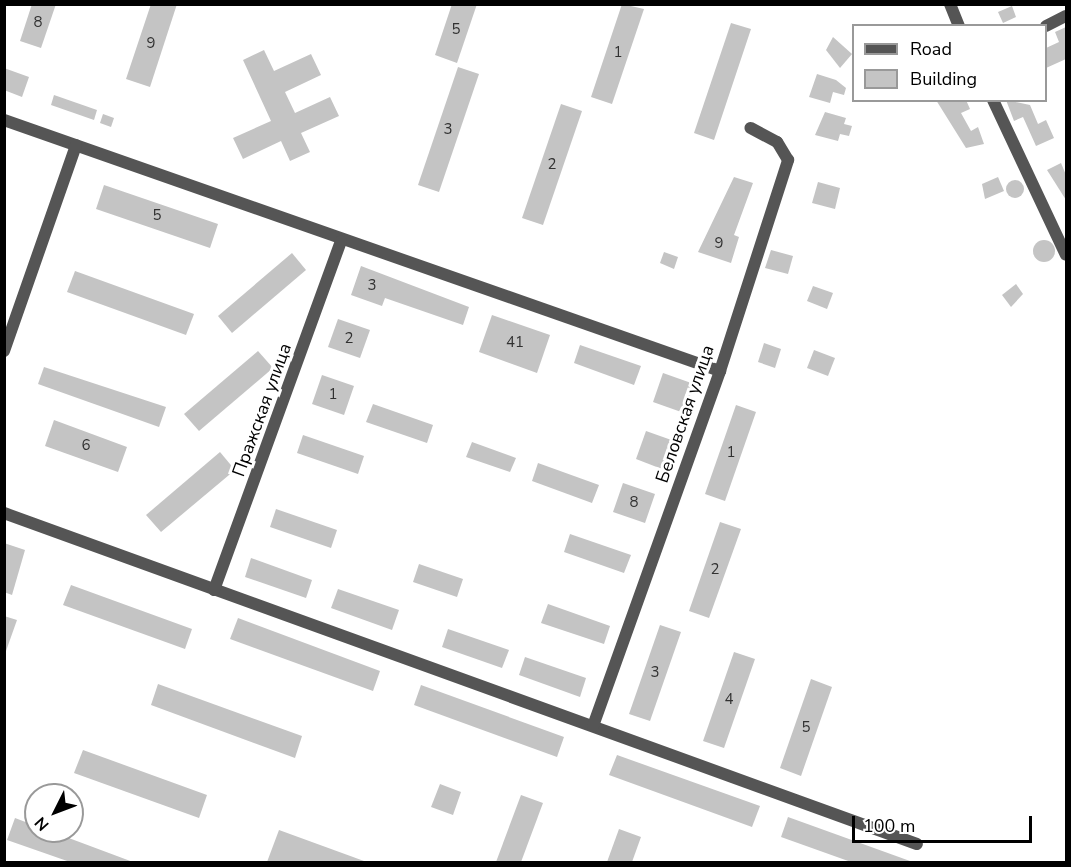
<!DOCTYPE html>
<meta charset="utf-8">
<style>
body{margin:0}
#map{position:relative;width:1071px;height:867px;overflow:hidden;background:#fff;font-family:"Nunito Sans",sans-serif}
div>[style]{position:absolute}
.building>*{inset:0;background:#c4c4c4}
.round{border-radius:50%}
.minor>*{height:12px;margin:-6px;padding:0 6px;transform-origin:6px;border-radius:6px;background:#555}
span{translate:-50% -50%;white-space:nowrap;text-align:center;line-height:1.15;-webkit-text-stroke:6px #fff;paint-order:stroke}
.number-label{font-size:15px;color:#313131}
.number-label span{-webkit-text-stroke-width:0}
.street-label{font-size:18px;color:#000}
.frame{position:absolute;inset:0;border:6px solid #000;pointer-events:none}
.legend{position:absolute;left:852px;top:24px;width:195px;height:78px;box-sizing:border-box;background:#fff;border:2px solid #999;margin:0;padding:8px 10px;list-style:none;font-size:18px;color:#000}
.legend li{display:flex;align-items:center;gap:12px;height:30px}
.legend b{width:30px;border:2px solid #999}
.north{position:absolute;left:24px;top:783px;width:60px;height:60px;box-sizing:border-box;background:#fff;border:2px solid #999;border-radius:50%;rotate:228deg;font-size:16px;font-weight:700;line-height:24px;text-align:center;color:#000}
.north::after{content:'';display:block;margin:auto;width:21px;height:27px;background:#000;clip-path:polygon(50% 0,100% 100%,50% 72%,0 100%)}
.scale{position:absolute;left:852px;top:816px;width:180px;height:27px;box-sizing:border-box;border:3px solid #000;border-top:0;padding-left:8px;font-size:18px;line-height:21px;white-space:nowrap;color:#000;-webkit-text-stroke:4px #fff;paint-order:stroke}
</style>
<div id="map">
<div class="building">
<i style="clip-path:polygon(32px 4px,56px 4px,41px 48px,20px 41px)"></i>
<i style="clip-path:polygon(151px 4px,177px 4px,150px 87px,126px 79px)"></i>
<i style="clip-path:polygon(452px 4px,477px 4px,457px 63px,435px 55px)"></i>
<i style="clip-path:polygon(622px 4px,644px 9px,612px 104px,591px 97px)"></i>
<i style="clip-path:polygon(1012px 6px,1016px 17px,1003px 23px,998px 12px)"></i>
<i style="clip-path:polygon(731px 23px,751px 29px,714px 140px,694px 133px)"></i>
<i style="clip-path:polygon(1066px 27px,1066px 59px,1046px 68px,1046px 48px,1059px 42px,1055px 32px)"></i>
<i style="clip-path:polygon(833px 37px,852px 54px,840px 68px,826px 50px)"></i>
<i style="clip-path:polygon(264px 50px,274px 71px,311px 54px,321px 75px,285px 92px,295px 113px,330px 97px,339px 116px,301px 133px,310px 152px,290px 161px,281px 141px,243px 159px,233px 138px,271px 121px,243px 60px)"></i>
<i style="clip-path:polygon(458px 67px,479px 74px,439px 192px,418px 185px)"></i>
<i style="clip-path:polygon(4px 68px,29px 77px,22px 97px,4px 90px)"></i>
<i style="clip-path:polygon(817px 74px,836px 80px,846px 88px,844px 95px,833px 92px,830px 103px,809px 97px)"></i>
<i style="clip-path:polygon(54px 95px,97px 110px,94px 120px,51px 105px)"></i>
<i style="clip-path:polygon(936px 100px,966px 100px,970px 109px,961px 113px,971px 131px,978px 127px,984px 144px,966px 148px)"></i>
<i style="clip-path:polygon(1006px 100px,1030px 105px,1038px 124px,1046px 120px,1054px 138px,1036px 146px,1023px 117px,1014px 121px)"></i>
<i style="clip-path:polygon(561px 104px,582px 111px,543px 225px,522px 218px)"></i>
<i style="clip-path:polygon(825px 112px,846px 118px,844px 124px,852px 126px,849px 136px,840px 134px,838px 141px,815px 135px)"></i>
<i style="clip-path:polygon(103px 114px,114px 118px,111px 127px,100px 123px)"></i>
<i style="clip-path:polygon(1061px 163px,1066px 175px,1066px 200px,1047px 170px)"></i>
<i style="clip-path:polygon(734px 177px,753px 183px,734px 235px,739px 237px,731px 263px,698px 252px)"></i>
<i style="clip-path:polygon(998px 177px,1004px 191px,985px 199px,982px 184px)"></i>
<i class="round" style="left:1006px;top:180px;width:18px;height:18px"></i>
<i style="clip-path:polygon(818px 182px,840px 188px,835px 209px,812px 203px)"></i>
<i style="clip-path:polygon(104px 185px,218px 224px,210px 248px,96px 209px)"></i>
<i class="round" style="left:1033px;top:240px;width:22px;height:22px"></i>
<i style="clip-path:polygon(771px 250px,793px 256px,788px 274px,765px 268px)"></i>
<i style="clip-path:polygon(664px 252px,678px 257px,674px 269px,660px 263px)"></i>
<i style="clip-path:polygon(292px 253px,306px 270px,232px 333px,218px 316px)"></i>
<i style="clip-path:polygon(361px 266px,469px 307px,463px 325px,385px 298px,382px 306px,351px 295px)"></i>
<i style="clip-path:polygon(75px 271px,194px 314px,186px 335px,67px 292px)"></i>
<i style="clip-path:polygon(1016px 284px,1023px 294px,1011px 307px,1002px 295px)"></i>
<i style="clip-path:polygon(813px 286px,833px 293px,827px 309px,807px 301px)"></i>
<i style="clip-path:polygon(492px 315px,550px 335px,537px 373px,479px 352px)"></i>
<i style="clip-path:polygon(338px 319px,370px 330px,360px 358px,328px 347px)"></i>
<i style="clip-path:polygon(764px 343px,781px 349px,775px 368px,758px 362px)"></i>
<i style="clip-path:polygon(580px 345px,641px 366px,634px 385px,574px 363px)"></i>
<i style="clip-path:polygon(814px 350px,835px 358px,828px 376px,807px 368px)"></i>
<i style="clip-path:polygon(258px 351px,273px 368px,199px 431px,184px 414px)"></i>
<i style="clip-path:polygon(44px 367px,166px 407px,159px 427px,38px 384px)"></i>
<i style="clip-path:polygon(663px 373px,694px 384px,684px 413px,653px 402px)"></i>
<i style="clip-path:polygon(322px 375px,354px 386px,344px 415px,312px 404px)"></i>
<i style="clip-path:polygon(373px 404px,433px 425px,427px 443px,366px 422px)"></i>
<i style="clip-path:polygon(736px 405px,756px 412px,725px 501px,705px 494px)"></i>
<i style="clip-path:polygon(54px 420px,127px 447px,118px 472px,45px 446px)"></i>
<i style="clip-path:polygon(646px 431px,677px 442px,667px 471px,636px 459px)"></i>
<i style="clip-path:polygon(303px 435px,364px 456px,358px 474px,297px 453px)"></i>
<i style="clip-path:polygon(472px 442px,516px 458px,510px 472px,466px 457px)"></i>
<i style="clip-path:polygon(220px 452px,235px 470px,161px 532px,146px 515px)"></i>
<i style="clip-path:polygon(538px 463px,599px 485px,592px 503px,532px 481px)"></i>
<i style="clip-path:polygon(623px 483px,655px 494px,645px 523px,613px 512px)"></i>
<i style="clip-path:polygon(276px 509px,337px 530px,331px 548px,270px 527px)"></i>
<i style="clip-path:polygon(720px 522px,741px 529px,709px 618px,689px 611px)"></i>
<i style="clip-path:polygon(570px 534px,631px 555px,624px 573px,564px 552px)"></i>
<i style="clip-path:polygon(4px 543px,25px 550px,12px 595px,4px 592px)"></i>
<i style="clip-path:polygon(251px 558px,312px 580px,306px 598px,245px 577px)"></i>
<i style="clip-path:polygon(419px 564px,463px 579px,457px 597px,413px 582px)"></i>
<i style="clip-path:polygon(71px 585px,192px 629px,185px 649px,63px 605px)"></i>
<i style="clip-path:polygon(338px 589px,399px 610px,392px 630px,331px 608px)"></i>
<i style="clip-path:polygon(548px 604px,610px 626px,604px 644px,541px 623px)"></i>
<i style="clip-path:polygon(4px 616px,17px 620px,6px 651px,4px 651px)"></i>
<i style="clip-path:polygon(238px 618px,380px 671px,373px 691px,230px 639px)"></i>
<i style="clip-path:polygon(660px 625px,681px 632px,650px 721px,629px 714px)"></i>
<i style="clip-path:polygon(448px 629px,509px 650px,502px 668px,442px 647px)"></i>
<i style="clip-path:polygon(734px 652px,755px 659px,724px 748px,703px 741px)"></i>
<i style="clip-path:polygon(525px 657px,586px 678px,580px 697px,519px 675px)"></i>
<i style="clip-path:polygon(811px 679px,832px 687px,801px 776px,780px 768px)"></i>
<i style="clip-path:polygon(158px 684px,302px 736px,295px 758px,151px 705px)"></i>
<i style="clip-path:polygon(421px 685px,564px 737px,557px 757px,414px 705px)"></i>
<i style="clip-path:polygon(83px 750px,207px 795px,199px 818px,74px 773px)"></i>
<i style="clip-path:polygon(617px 755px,760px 806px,752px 827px,609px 775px)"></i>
<i style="clip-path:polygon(440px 784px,461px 792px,453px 815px,431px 807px)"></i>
<i style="clip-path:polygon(521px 795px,543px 803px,521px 862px,496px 862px)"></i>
<i style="clip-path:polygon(788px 817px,910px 861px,910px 862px,851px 862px,781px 837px)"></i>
<i style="clip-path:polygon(15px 818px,36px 826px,36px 831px,50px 831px,133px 862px,70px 862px,7px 840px)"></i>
<i style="clip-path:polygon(619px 829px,641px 837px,632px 862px,607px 862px)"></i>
<i style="clip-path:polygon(279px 830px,364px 861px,364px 862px,267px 862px)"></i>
</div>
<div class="minor">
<i style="left:950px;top:4px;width:24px;rotate:68deg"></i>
<i style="left:1046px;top:26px;width:22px;rotate:-27deg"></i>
<i style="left:993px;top:100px;width:171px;rotate:64.8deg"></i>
<i style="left:4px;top:120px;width:759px;rotate:19.32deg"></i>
<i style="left:4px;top:351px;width:218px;rotate:-70.7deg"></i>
<i style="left:4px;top:513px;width:971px;rotate:19.93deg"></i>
<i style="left:214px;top:590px;width:371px;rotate:-70deg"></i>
<i style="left:593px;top:726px;width:377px;rotate:-70.3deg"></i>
<i style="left:720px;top:371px;width:222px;rotate:-72.1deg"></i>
<i style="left:788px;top:160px;width:21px;rotate:-121deg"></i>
<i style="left:777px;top:142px;width:30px;rotate:-152deg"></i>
</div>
<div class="number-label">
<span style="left:38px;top:23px">8</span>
<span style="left:456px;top:30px">5</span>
<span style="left:151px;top:44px">9</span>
<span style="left:618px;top:53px">1</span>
<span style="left:448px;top:130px">3</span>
<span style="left:552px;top:165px">2</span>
<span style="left:157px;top:216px">5</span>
<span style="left:719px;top:244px">9</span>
<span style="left:372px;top:286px">3</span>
<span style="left:349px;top:339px">2</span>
<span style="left:515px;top:343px">41</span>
<span style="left:333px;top:395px">1</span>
<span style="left:86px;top:446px">6</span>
<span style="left:731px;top:453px">1</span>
<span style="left:634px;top:503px">8</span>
<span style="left:715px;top:570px">2</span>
<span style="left:655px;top:673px">3</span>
<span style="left:729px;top:700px">4</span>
<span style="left:806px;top:728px">5</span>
</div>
<div class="street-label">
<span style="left:262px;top:410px;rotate:-70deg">Пражская улица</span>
<span style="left:685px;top:414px;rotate:-71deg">Беловская улица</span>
</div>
<div class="frame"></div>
<ul class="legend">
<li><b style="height:8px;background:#555"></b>Road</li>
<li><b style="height:16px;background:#c4c4c4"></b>Building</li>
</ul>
<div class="north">N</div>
<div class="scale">100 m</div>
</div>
